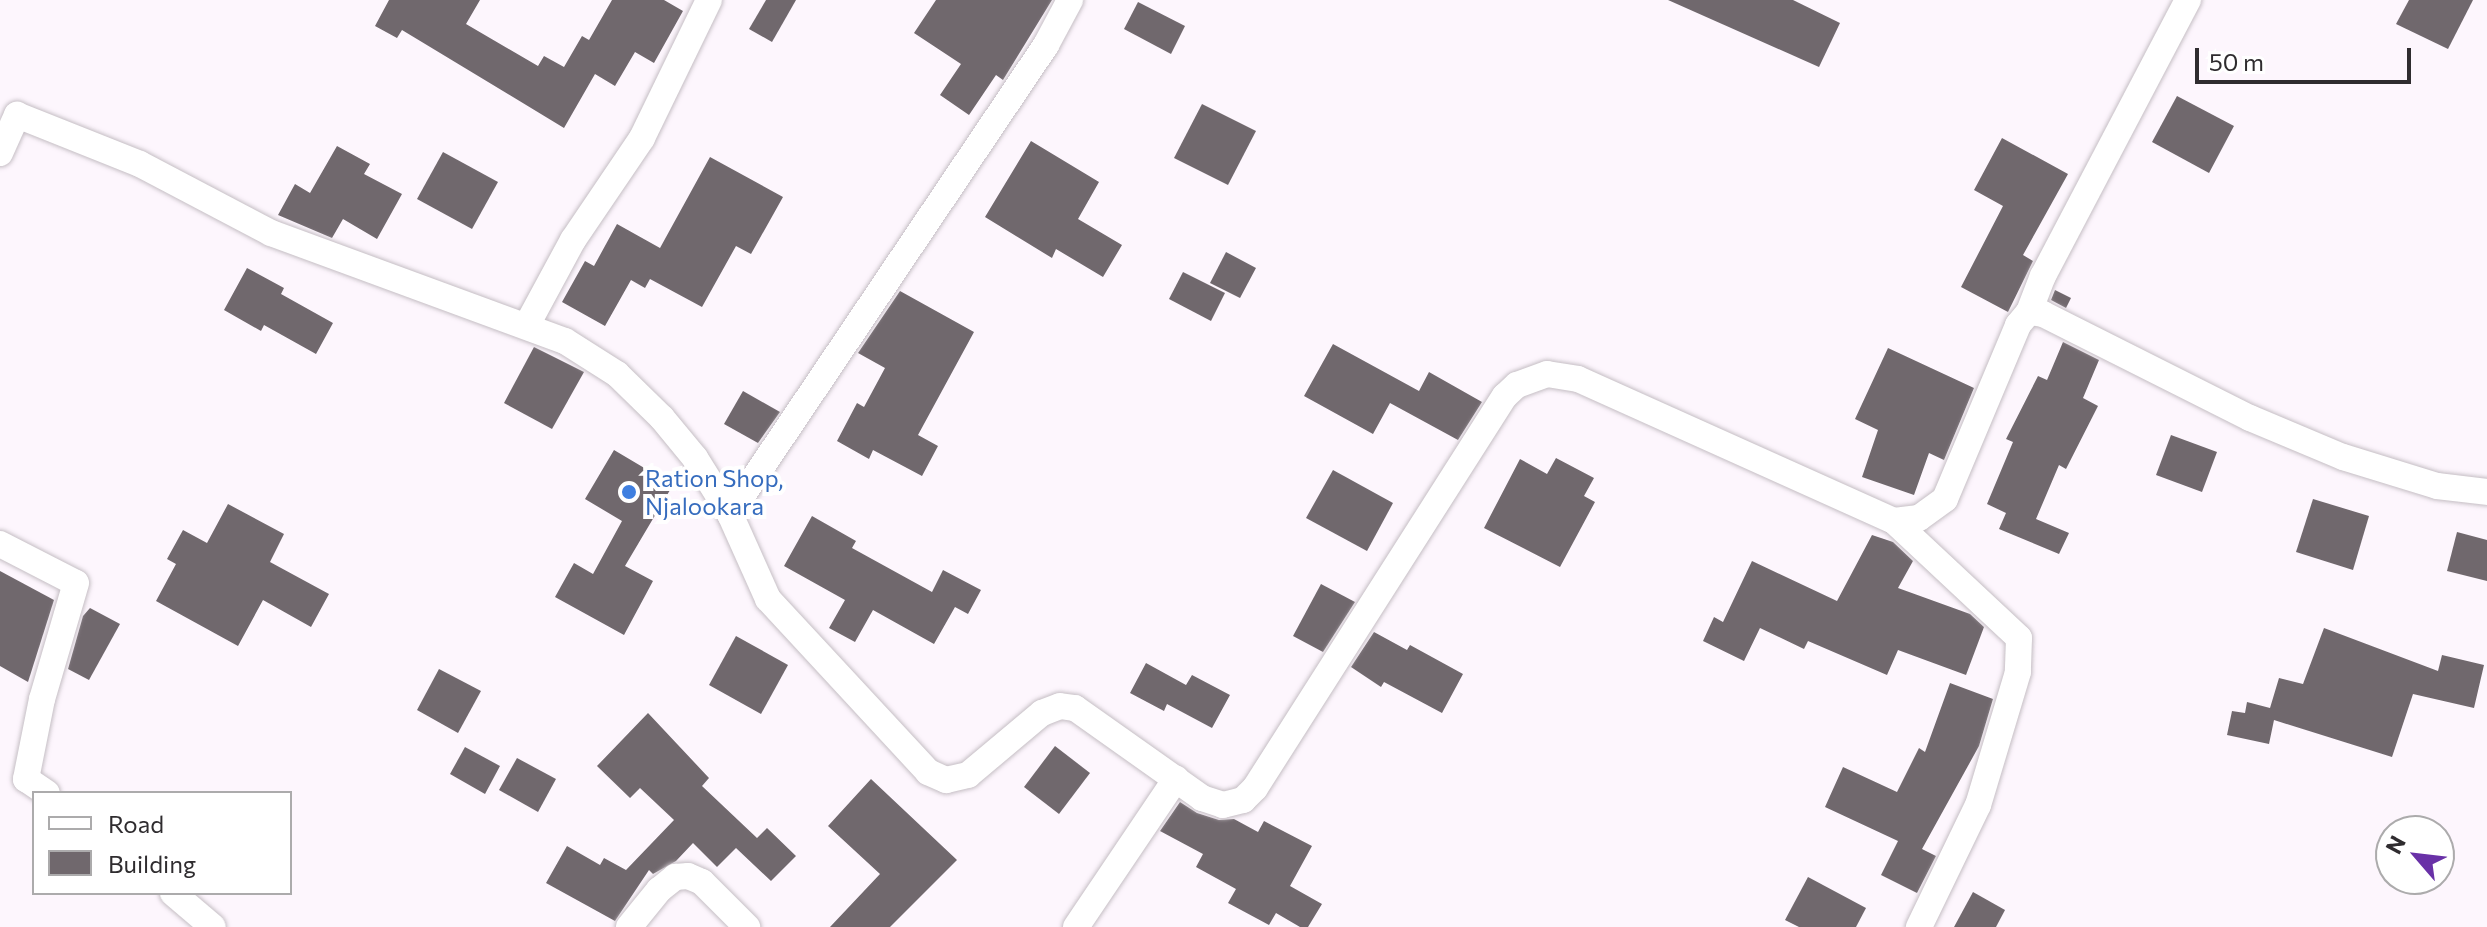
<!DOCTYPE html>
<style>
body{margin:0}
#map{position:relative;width:2487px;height:927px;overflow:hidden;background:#fdf6fd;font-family:Commissioner,sans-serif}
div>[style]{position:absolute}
.building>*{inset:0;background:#70686d}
.roads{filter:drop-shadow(0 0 2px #c5bec4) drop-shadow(0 0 2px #c5bec4)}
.minor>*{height:26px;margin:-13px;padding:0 13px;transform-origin:13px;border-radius:13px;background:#fff}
.dots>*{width:22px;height:22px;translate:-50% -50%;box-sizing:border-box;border:4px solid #fff;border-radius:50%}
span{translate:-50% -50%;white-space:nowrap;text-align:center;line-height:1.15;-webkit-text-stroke:8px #fff;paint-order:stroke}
.shop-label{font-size:24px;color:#366cbe}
.left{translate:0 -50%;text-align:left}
.legend{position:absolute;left:32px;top:791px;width:260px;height:104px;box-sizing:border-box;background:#fff;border:2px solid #acabac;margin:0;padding:10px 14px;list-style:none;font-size:24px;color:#2f2c2f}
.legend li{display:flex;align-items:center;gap:16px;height:40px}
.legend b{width:40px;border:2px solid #acabac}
.north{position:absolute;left:2375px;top:815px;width:80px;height:80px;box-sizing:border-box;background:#fff;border:2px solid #acabac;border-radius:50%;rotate:298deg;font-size:22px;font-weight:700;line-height:32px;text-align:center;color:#2f2c2f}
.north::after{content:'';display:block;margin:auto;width:28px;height:36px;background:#6931a7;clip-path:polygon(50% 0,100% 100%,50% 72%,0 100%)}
.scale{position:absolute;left:2195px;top:48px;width:216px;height:36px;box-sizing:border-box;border:4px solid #2f2c2f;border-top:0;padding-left:10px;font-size:24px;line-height:28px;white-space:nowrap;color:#2f2c2f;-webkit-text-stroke:6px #fff;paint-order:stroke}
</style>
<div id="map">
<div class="building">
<i style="clip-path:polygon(389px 0,480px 0,466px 24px,538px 66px,544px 56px,564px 67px,582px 36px,589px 40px,612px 0,664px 0,683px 11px,654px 63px,635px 52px,615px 86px,595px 74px,564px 128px,402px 30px,397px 38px,375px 26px)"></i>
<i style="clip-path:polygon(766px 0,796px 0,772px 42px,749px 29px)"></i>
<i style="clip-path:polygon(936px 0,1052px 0,1003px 80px,996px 75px,969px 115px,940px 95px,961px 64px,914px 33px)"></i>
<i style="clip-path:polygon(1668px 0,1793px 0,1840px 23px,1819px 67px)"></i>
<i style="clip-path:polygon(2409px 0,2473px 0,2448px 49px,2396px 24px)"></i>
<i style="clip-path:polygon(1138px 2px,1185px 26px,1171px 54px,1124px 29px)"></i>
<i style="clip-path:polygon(2177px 96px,2234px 126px,2209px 173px,2152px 142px)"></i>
<i style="clip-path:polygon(1202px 104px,1256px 131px,1228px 185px,1174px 158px)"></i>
<i style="clip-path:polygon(2002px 138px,2068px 174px,2023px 255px,2033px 261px,2008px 312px,1961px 287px,2003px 206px,1974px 190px)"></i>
<i style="clip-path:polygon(1031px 141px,1099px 182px,1078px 219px,1122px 245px,1103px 277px,1056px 249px,1052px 258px,985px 217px)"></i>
<i style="clip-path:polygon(337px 146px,370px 164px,364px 174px,402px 194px,377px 239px,343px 219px,332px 238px,278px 215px,295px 184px,310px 193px)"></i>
<i style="clip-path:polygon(443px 152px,498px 182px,472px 229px,417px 199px)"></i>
<i style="clip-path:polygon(710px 157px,783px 197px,751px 254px,736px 246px,702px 307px,650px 279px,645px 288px,631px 280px,605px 326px,562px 302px,585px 261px,594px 266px,617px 224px,660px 248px)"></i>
<i style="clip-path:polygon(1226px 252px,1256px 268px,1240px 298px,1210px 283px)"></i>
<i style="clip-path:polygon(247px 268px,284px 288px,281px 294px,333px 323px,316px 354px,264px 325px,261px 331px,224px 310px)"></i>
<i style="clip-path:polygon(1183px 272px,1225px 293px,1211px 321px,1169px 299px)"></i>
<i style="clip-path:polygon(2055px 290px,2071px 298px,2066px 308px,2051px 300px)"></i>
<i style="clip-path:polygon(900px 291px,974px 332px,918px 435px,938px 446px,922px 476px,873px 450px,869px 459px,837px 441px,857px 403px,864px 407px,885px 368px,858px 353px)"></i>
<i style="clip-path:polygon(2063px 342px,2099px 360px,2083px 398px,2098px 406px,2066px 469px,2059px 465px,2036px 519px,2069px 533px,2059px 554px,1999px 529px,2006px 513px,1987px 504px,2013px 442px,2006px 439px,2038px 376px,2047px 380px)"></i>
<i style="clip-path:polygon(1333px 344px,1419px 391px,1429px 372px,1482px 402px,1458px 440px,1390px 403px,1373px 434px,1304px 396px)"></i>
<i style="clip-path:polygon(534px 347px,584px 372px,552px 429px,504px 403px)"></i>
<i style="clip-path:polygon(1888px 348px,1974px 388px,1944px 460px,1929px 453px,1914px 495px,1862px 477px,1878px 430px,1855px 419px)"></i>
<i style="clip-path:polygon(743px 391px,780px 412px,758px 443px,724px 424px)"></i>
<i style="clip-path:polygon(2171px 435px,2217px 452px,2202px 492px,2156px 475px)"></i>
<i style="clip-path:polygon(614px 450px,673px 485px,625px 566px,653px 581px,624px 635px,555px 597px,574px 563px,593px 574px,622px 521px,585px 499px)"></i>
<i style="clip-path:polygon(1556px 458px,1594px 478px,1584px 496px,1595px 502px,1560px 567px,1484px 528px,1520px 459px,1547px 474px)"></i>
<i style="clip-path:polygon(1333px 470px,1393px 503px,1367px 551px,1306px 518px)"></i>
<i style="clip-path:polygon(2313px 499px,2369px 516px,2353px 570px,2296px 552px)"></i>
<i style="clip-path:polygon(228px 504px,284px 534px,270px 562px,329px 594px,311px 627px,263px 600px,238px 646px,156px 601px,176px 564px,167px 559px,183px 530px,207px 543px)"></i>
<i style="clip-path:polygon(812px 516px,856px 541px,852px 548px,932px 592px,943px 570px,981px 590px,968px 614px,955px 607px,934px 644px,873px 610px,855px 642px,829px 628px,845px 600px,784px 566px)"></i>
<i style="clip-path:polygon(2457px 532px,2487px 540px,2487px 581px,2447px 571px)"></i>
<i style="clip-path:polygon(1872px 535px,1893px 542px,1913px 561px,1898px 588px,1970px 614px,1984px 627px,1966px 675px,1898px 650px,1887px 675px,1808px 641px,1804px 649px,1760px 628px,1744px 661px,1703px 641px,1714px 617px,1723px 622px,1752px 561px,1837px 601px)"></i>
<i style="clip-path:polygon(0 571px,54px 600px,28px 682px,0 666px)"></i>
<i style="clip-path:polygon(1321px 584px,1355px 602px,1323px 652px,1293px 636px)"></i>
<i style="clip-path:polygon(90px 608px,120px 624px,89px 680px,68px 669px,83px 616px)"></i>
<i style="clip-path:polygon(2324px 628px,2438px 671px,2442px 655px,2484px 665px,2474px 708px,2413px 694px,2392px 757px,2274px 720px,2269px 744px,2227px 735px,2232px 711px,2245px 713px,2247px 702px,2270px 708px,2279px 678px,2303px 684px)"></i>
<i style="clip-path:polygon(1374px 632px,1407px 650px,1410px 645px,1463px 674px,1442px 713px,1384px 682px,1381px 687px,1351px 667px)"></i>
<i style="clip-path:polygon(736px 636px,788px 665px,761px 714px,709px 685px)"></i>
<i style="clip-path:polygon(1146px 663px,1186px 685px,1192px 675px,1230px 695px,1212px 728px,1167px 704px,1164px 711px,1130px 693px)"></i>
<i style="clip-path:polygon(439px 669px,481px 691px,458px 733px,417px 710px)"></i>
<i style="clip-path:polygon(1950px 683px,1993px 699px,1979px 746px,1922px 849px,1936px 856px,1917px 893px,1881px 875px,1898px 841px,1825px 807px,1843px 767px,1897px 792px,1919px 748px,1925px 752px)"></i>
<i style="clip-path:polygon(648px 713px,709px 778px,702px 786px,757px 838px,767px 828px,796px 856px,771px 881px,736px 848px,717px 867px,693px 843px,676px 861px,653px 874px,649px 870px,615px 921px,546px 883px,567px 846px,600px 865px,604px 858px,626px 870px,674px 820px,640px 788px,630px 798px,597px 766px)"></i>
<i style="clip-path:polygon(1055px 746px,1090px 773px,1059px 814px,1024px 787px)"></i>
<i style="clip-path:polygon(465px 747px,500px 766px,485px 794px,450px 774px)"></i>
<i style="clip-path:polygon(517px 758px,556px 779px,538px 812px,499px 790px)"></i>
<i style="clip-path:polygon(871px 779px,957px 860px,890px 927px,830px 927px,880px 874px,828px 826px)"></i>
<i style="clip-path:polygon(1180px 802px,1197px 813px,1219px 820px,1234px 819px,1258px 832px,1264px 821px,1312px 846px,1290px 886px,1322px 904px,1308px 927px,1300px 927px,1276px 913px,1269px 925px,1228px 903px,1236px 889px,1196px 867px,1203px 854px,1160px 831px)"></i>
<i style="clip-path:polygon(1808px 877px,1866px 908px,1856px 927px,1799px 927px,1785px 920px)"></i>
<i style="clip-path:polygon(1973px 892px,2005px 910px,1996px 927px,1954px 927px)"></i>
</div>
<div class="roads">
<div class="minor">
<i style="left:0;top:153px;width:42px;rotate:-65.9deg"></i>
<i style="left:17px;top:115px;width:132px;rotate:21.7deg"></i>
<i style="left:140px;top:164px;width:148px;rotate:27.8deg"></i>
<i style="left:271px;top:233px;width:313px;rotate:20.2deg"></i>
<i style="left:565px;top:341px;width:62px;rotate:32.4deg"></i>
<i style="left:617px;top:374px;width:63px;rotate:44.4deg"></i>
<i style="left:662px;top:418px;width:52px;rotate:50.5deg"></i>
<i style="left:695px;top:458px;width:66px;rotate:58deg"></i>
<i style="left:730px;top:514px;width:93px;rotate:65.9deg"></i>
<i style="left:768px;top:599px;width:236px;rotate:47.2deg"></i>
<i style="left:928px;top:772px;width:20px;rotate:24deg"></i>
<i style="left:946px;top:780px;width:23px;rotate:-13deg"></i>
<i style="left:968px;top:775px;width:97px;rotate:-40deg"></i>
<i style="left:1042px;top:713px;width:19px;rotate:-21deg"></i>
<i style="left:1060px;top:706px;width:15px;rotate:8deg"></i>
<i style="left:1075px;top:708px;width:156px;rotate:35.3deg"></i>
<i style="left:1202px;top:798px;width:22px;rotate:18deg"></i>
<i style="left:1223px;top:805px;width:21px;rotate:-14deg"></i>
<i style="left:1243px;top:800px;width:17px;rotate:-45deg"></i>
<i style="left:1255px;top:788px;width:465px;rotate:-57.5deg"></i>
<i style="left:1505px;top:396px;width:16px;rotate:-43deg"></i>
<i style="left:1517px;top:385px;width:32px;rotate:-20deg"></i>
<i style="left:1547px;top:374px;width:31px;rotate:9deg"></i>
<i style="left:1578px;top:379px;width:346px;rotate:24.2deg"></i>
<i style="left:1894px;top:521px;width:25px;rotate:-7deg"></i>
<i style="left:1919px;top:518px;width:32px;rotate:-36deg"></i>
<i style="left:1945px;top:499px;width:189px;rotate:-67.2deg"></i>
<i style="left:2018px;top:325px;width:17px;rotate:-50deg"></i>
<i style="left:2029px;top:312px;width:14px;rotate:8deg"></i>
<i style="left:2043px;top:314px;width:232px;rotate:26.7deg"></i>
<i style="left:2250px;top:418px;width:101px;rotate:22.8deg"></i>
<i style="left:2343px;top:457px;width:98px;rotate:17.1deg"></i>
<i style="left:2437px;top:486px;width:50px;rotate:6.8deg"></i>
<i style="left:2029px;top:312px;width:39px;rotate:-69deg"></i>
<i style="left:2043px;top:276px;width:312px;rotate:-62.3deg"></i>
<i style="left:527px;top:325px;width:97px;rotate:-61.6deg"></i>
<i style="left:573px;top:240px;width:123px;rotate:-55.9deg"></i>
<i style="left:642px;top:138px;width:153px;rotate:-64.1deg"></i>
<i style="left:730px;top:514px;width:566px;rotate:-56.03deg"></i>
<i style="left:1046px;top:45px;width:51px;rotate:-61.9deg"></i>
<i style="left:1894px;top:521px;width:171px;rotate:43.1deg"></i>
<i style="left:2019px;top:638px;width:34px;rotate:92deg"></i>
<i style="left:2018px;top:672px;width:139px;rotate:106.7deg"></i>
<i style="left:1978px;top:805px;width:136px;rotate:115.8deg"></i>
<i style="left:0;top:544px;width:85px;rotate:27.2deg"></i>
<i style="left:76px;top:583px;width:121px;rotate:106.3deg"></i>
<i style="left:42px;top:699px;width:82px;rotate:101.3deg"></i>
<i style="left:26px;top:779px;width:25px;rotate:34deg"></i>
<i style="left:173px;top:893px;width:52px;rotate:40.4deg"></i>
<i style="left:629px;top:927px;width:48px;rotate:-51deg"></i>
<i style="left:659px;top:890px;width:21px;rotate:-39deg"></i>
<i style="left:675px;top:877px;width:13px;rotate:-4deg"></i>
<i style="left:688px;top:876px;width:15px;rotate:23deg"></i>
<i style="left:702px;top:882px;width:64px;rotate:45deg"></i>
<i style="left:1076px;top:927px;width:179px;rotate:-56deg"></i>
</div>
</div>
<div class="dots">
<i style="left:629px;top:492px;background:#3f7fe0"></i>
</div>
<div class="shop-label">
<span class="left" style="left:645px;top:492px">Ration Shop,<br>Njalookara</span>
</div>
<ul class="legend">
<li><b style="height:10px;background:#fff"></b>Road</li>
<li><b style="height:22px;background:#70686d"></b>Building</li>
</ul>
<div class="north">N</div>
<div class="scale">50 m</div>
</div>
